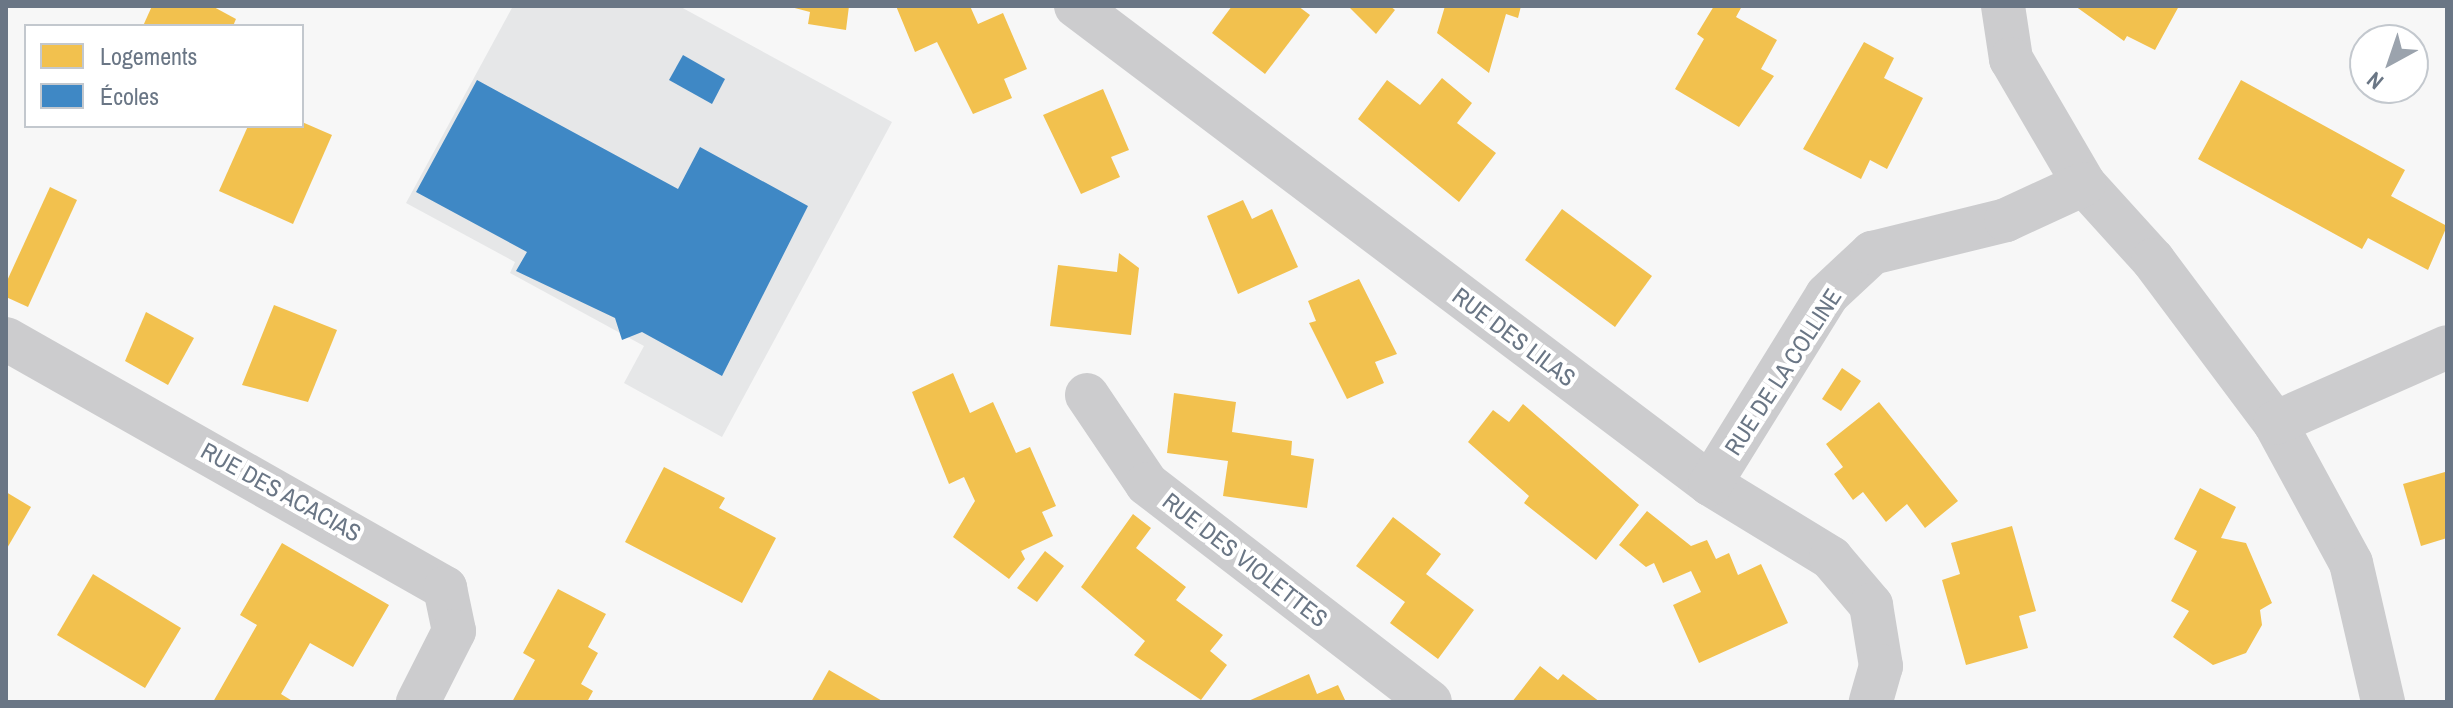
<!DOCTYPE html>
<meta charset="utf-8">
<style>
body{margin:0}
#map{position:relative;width:2453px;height:708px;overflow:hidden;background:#f7f7f7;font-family:"Archivo Narrow",sans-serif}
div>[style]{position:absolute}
.built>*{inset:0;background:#e6e7e8}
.homes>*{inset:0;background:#f2c14e}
.schools>*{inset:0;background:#3f88c5}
.minor>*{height:44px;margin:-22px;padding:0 22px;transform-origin:22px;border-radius:22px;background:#ccccce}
span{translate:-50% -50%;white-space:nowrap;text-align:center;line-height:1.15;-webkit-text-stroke:8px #fff;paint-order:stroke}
.street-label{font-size:24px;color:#6a7685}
.frame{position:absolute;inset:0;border:8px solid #6a7685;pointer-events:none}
.legend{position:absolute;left:24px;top:24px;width:280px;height:104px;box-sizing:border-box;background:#fff;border:2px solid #c3c8ce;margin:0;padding:10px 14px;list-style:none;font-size:24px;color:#6a7685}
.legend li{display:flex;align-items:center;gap:16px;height:40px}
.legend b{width:40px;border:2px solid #c3c8ce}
.north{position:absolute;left:2349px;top:24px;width:80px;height:80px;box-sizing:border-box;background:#fff;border:2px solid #c3c8ce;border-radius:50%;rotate:220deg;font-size:22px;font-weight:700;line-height:32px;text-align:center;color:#6a7685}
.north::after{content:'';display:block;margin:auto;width:28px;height:36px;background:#9ba3ad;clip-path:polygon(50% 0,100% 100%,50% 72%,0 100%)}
</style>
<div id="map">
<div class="built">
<i style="clip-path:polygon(513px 6px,679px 6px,892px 122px,722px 437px,624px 383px,644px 346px,510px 273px,515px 262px,406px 203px)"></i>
</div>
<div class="homes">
<i style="clip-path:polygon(152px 6px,212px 6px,236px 19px,233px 26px,143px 26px)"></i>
<i style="clip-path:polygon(787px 6px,849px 6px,846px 30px,808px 24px,810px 12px)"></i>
<i style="clip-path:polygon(896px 6px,970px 6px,978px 24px,1003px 13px,1027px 69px,1004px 79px,1012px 98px,973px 114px,937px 42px,915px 52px)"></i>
<i style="clip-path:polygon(1232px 6px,1298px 6px,1310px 15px,1265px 74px,1212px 33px)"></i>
<i style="clip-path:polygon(1348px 6px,1390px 6px,1395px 10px,1376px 34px)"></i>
<i style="clip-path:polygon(1445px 6px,1521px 6px,1518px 18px,1506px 14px,1489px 73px,1437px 33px)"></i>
<i style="clip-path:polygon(1714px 6px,1742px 6px,1736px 17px,1777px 40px,1761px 69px,1774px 76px,1739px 127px,1675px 89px,1704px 39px,1697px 34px)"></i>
<i style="clip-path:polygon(2075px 6px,2179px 6px,2155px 50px,2127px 36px,2124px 41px)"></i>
<i style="clip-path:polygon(1864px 42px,1894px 58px,1884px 78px,1923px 98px,1887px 169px,1870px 160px,1861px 179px,1803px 149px)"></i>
<i style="clip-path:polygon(1442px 78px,1472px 103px,1457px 123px,1496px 153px,1459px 202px,1358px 119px,1387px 80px,1420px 105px)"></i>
<i style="clip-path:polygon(2241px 80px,2405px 170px,2391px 196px,2447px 226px,2428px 270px,2368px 238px,2362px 249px,2198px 159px)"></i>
<i style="clip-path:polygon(1103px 89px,1129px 150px,1111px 157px,1120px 177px,1081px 194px,1043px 115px)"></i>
<i style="clip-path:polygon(302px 122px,332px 135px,293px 224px,219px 191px,248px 126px)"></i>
<i style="clip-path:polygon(50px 187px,77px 200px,28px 307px,6px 297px,6px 283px)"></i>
<i style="clip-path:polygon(1243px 200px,1252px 219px,1272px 209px,1298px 267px,1238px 294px,1207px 216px)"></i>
<i style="clip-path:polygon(1562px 209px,1652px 276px,1615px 327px,1525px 260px)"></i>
<i style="clip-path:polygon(1119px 253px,1139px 268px,1131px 335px,1050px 326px,1058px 265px,1117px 272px)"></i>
<i style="clip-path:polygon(1359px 279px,1397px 354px,1375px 362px,1384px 383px,1347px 399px,1309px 323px,1316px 321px,1308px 301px)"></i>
<i style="clip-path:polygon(274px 305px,337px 330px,308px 402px,242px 385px)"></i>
<i style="clip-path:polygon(146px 312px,194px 338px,168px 385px,125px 361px)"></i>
<i style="clip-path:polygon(1842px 368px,1861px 381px,1841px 411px,1822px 399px)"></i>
<i style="clip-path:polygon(953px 373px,970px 413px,993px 402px,1016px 453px,1030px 447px,1056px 506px,1042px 512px,1053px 536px,1021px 551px,1025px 559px,1009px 579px,953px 537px,975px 501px,964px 477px,949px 484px,912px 392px)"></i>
<i style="clip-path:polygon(1174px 393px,1236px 402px,1232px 432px,1292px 441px,1291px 455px,1314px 459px,1307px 508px,1223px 496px,1228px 461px,1167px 453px)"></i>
<i style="clip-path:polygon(1879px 402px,1958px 501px,1925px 528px,1907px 504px,1886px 522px,1863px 492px,1853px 500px,1834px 474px,1843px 467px,1826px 444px)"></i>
<i style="clip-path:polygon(1523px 404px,1639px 505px,1596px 560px,1524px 503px,1529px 496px,1468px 442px,1493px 410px,1509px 422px)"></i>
<i style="clip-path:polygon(664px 467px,725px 498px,719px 508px,776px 538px,742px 603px,625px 542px)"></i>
<i style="clip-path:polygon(2445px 472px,2447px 538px,2421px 546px,2403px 484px)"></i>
<i style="clip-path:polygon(2200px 488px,2236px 507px,2221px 538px,2246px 543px,2272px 603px,2260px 610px,2262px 625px,2246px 653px,2213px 665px,2173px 637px,2189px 611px,2171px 601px,2197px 551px,2174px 539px)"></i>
<i style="clip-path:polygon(6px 492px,31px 507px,6px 550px)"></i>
<i style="clip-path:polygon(1647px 511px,1691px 546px,1707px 540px,1716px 559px,1729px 553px,1738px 575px,1761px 564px,1788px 623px,1699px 663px,1673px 605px,1701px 592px,1691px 571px,1663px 583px,1654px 563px,1646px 567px,1619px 545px)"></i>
<i style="clip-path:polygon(1133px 514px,1151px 528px,1136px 548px,1186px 587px,1176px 600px,1223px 635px,1210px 651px,1227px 665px,1201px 700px,1134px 655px,1145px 641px,1081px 587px)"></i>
<i style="clip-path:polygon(1393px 517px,1441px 554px,1426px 574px,1474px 610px,1438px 659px,1390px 623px,1405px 602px,1356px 566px)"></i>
<i style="clip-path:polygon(2012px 526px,2036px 611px,2019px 616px,2028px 648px,1966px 665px,1942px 580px,1960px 574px,1951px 543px)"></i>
<i style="clip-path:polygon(282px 543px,389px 605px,353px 667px,310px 643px,281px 694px,294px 702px,213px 702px,257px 625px,240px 615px)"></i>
<i style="clip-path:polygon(1045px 551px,1064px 566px,1037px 602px,1017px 588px)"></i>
<i style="clip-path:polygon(93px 574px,181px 628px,145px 688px,57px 635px)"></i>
<i style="clip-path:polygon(558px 589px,606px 614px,588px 647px,598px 653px,581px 684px,593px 691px,587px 702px,512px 702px,535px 660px,523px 653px)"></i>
<i style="clip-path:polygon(1540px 666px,1558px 680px,1563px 674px,1600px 702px,1512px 702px)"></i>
<i style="clip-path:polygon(829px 670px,884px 702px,811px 702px)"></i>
<i style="clip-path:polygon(1309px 674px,1317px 694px,1338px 685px,1346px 702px,1246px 702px)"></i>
</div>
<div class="schools">
<i style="clip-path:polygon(683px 55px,725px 79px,712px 104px,669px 80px)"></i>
<i style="clip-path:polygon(477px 80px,678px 189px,700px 147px,808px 206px,722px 376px,642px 332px,622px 340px,615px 318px,516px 271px,527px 252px,416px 192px)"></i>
</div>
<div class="minor">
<i style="left:1076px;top:6px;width:794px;rotate:37.01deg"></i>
<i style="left:1710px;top:484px;width:142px;rotate:31.4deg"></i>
<i style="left:1831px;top:558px;width:62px;rotate:49.6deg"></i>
<i style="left:1871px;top:605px;width:62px;rotate:80.7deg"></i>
<i style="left:1881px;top:666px;width:37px;rotate:106deg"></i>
<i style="left:2003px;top:6px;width:54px;rotate:81.4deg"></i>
<i style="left:2011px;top:59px;width:145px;rotate:59.7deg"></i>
<i style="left:2084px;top:184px;width:103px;rotate:47.8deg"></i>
<i style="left:2153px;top:260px;width:204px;rotate:53.2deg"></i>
<i style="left:2275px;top:423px;width:159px;rotate:61.5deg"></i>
<i style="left:2351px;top:563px;width:143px;rotate:77deg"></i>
<i style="left:6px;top:339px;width:505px;rotate:29.56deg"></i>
<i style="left:445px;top:588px;width:44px;rotate:78.2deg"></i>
<i style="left:454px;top:631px;width:80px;rotate:116.9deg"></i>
<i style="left:1087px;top:395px;width:107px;rotate:56deg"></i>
<i style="left:1147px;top:484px;width:357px;rotate:37.6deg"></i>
<i style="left:2275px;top:423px;width:188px;rotate:-23.8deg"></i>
<i style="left:1710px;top:484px;width:222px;rotate:-58.2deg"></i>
<i style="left:1827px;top:295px;width:62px;rotate:-43deg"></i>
<i style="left:1872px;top:253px;width:138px;rotate:-13.8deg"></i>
<i style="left:2006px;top:220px;width:86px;rotate:-24.8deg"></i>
</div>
<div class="street-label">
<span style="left:1514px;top:337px;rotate:37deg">RUE DES LILAS</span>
<span style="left:1783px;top:372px;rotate:-57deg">RUE DE LA COLLINE</span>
<span style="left:281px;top:492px;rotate:29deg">RUE DES ACACIAS</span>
<span style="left:1245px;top:560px;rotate:38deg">RUE DES VIOLETTES</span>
</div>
<div class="frame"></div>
<ul class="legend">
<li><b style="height:22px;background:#f2c14e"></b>Logements</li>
<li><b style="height:22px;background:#3f88c5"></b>Écoles</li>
</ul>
<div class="north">N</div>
</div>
